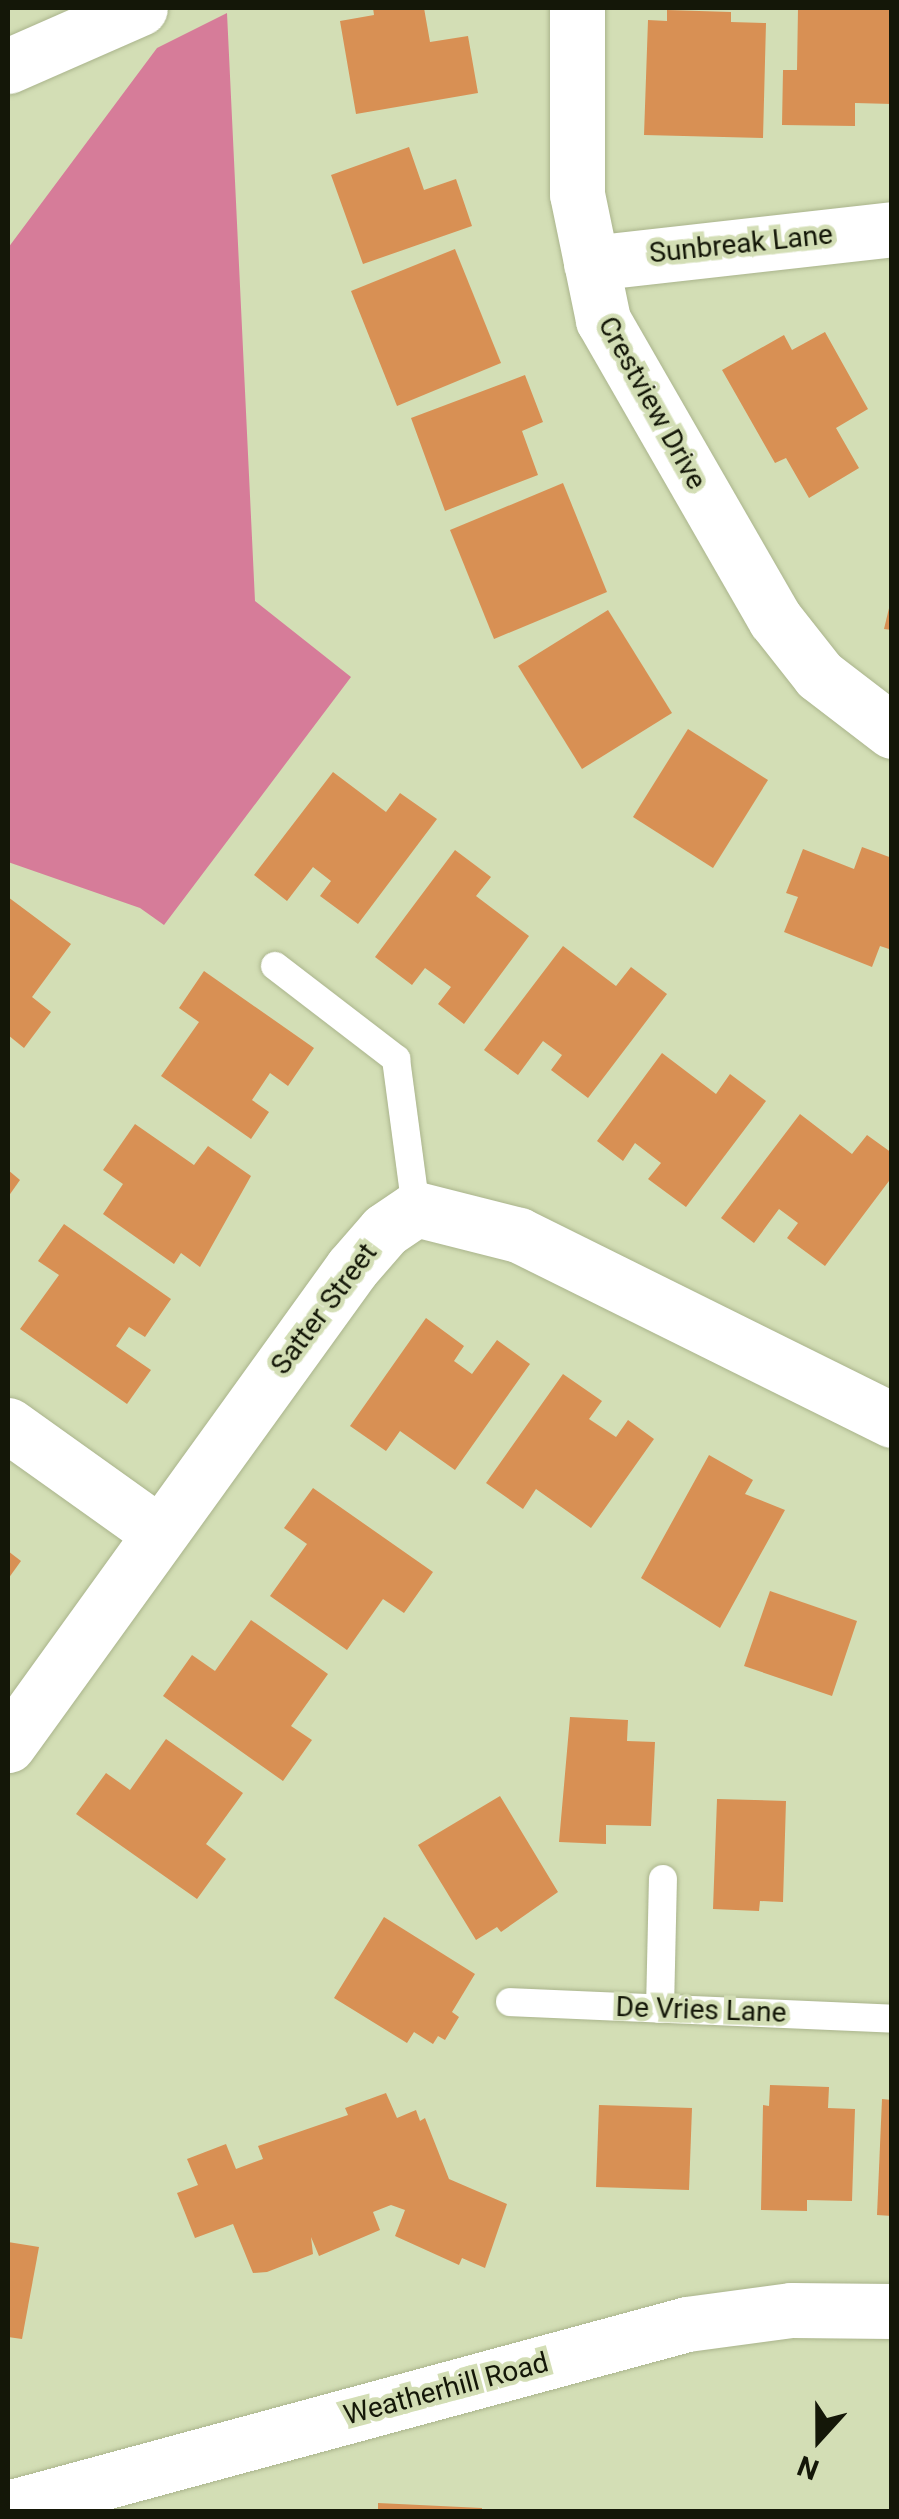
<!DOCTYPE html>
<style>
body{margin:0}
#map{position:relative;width:899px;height:2519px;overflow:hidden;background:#d3deb5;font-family:Roboto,sans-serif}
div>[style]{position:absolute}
.forest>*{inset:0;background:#d67c99}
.building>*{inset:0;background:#d89054}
.roads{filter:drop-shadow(0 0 2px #aab48c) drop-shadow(0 0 2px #aab48c)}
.lane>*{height:28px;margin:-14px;padding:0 14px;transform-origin:14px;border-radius:14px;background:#fff}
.street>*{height:55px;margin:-27.5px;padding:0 27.5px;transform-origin:27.5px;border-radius:27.5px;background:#fff}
.secondary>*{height:55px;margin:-27.5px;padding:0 27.5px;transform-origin:27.5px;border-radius:27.5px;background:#fff}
span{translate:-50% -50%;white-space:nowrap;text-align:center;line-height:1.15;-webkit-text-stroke:9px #d3deb5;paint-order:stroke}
.street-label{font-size:28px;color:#141708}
.frame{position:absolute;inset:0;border:10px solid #141708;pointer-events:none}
.north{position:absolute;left:769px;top:2389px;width:100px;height:100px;-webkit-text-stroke:8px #d3deb5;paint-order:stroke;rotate:201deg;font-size:28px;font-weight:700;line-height:40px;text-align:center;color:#141708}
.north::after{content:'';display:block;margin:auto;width:35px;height:45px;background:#141708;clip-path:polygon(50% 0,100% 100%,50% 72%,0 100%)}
</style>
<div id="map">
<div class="forest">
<i style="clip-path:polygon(227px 13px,255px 601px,351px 677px,164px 925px,140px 908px,8px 862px,8px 248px,157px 48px)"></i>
</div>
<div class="building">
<i style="clip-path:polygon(373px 8px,424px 8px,430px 42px,468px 36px,478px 93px,356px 114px,340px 21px,374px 15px)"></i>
<i style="clip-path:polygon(798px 8px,892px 8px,892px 104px,855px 103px,855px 126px,782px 125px,783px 70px,797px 70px)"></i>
<i style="clip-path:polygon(667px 10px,731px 12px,731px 22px,766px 23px,763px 138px,644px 135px,648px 20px,667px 21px)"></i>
<i style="clip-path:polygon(409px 147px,424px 190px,456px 179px,472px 226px,363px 264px,331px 175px)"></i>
<i style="clip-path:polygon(455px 249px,501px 363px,397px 406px,351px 291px)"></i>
<i style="clip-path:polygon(825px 332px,868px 409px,836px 428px,859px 468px,809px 498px,786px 458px,775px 463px,722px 370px,784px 335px,792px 350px)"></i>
<i style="clip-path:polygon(525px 375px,543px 422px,522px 431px,538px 475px,445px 511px,411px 418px)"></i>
<i style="clip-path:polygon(563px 483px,607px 592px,494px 639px,450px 530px)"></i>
<i style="clip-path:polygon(890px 604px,892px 604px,892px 630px,884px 629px)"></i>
<i style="clip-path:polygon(608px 610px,672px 713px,582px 769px,518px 666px)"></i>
<i style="clip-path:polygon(688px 729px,768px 780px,713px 868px,633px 817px)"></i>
<i style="clip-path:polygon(333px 772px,386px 812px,400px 793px,437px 819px,358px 924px,320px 896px,331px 881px,313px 867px,287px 901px,254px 875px)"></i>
<i style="clip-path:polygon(862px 847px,892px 858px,892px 950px,880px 946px,872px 967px,784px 932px,798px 897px,786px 893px,803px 849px,854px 869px)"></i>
<i style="clip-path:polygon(455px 850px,491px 877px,476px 896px,529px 936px,464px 1024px,438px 1004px,451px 987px,425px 968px,412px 985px,375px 957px)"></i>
<i style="clip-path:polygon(8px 897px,71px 944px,32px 997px,51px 1012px,24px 1048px,8px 1035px)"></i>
<i style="clip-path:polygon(563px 946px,616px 986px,631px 967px,667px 994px,588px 1098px,551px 1070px,562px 1055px,543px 1041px,518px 1075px,484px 1050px)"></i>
<i style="clip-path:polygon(204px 971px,314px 1048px,288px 1086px,270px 1073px,252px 1100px,269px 1112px,251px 1139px,161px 1076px,199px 1022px,179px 1008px)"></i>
<i style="clip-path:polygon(662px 1053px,716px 1094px,730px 1074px,766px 1101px,686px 1207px,648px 1179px,661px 1163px,635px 1143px,623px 1161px,597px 1141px)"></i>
<i style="clip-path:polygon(800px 1114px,852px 1154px,867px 1135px,892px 1153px,892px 1177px,825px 1266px,787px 1238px,798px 1223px,779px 1209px,754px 1243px,721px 1218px)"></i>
<i style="clip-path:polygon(135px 1124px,194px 1165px,208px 1146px,251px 1176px,200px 1267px,181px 1253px,174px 1264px,103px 1214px,123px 1184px,103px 1170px)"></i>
<i style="clip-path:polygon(8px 1170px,20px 1180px,8px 1197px)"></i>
<i style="clip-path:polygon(64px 1224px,171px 1299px,145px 1337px,129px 1327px,116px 1346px,151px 1370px,127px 1404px,20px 1329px,59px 1275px,38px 1261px)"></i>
<i style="clip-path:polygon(426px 1318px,464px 1346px,454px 1361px,472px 1374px,497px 1340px,530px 1364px,455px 1470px,400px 1431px,386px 1451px,350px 1426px)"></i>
<i style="clip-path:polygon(563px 1374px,602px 1401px,589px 1419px,616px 1437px,628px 1420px,654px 1439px,591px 1528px,536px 1489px,523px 1509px,486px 1483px)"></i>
<i style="clip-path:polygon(709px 1455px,753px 1480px,745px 1494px,785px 1510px,720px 1628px,641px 1578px)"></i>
<i style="clip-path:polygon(313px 1488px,433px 1572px,404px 1613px,383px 1599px,347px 1650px,270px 1596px,307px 1544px,284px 1528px)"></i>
<i style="clip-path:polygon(8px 1551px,21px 1561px,8px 1579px)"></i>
<i style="clip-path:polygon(770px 1591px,857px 1621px,832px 1696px,744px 1666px)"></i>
<i style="clip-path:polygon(251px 1620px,328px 1674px,291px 1726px,312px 1740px,283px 1781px,163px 1696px,192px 1655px,215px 1671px)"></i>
<i style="clip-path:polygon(570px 1717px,628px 1720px,627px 1741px,655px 1742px,651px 1826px,606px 1825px,606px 1844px,559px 1842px)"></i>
<i style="clip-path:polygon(166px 1739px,243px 1793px,206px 1844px,226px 1859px,197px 1899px,76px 1814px,106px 1773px,130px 1790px)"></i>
<i style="clip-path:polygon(500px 1796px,558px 1892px,501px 1932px,497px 1927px,476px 1940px,418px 1845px)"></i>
<i style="clip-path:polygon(717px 1799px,786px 1801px,783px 1902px,760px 1901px,759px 1911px,713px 1909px)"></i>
<i style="clip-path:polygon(384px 1917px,475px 1974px,452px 2012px,459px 2017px,445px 2040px,438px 2036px,433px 2044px,414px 2032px,407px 2043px,334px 1998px)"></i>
<i style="clip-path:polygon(770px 2085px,829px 2087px,828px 2108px,855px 2109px,852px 2201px,807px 2200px,807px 2211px,761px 2210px,763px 2105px,769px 2106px)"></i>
<i style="clip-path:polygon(386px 2093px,397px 2118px,416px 2110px,420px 2121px,425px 2118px,449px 2179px,507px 2204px,485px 2268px,462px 2258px,459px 2265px,395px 2236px,405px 2210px,391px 2205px,373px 2212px,380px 2230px,319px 2256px,311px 2237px,313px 2254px,267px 2272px,253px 2273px,233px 2224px,195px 2238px,177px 2193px,198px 2185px,187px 2159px,226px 2144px,236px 2169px,263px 2159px,258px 2146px,348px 2115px,345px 2108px)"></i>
<i style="clip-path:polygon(882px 2099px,892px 2100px,892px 2216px,877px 2215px)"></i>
<i style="clip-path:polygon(599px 2105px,692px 2108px,689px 2190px,596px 2187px)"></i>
<i style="clip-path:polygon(8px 2242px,39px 2247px,22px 2339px,8px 2337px)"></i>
<i style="clip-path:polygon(378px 2503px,482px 2508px,482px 2512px,378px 2512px)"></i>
</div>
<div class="roads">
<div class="lane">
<i style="left:275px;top:966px;width:153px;rotate:37.5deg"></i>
<i style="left:396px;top:1059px;width:151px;rotate:82.4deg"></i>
<i style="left:510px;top:2002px;width:382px;rotate:2.5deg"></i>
<i style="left:660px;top:2009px;width:130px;rotate:-88.7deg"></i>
</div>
<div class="street">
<i style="left:577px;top:8px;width:186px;rotate:90deg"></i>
<i style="left:577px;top:194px;width:129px;rotate:78.3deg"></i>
<i style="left:603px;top:320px;width:345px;rotate:60.1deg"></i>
<i style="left:775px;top:619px;width:71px;rotate:51.8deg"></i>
<i style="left:819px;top:675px;width:92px;rotate:37.5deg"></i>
<i style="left:591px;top:263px;width:303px;rotate:-6.4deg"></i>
<i style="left:8px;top:1425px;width:184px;rotate:35.5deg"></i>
<i style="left:8px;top:1745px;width:588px;rotate:-54.2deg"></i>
<i style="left:352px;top:1268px;width:50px;rotate:-49deg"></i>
<i style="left:385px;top:1230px;width:37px;rotate:-34deg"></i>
<i style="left:416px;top:1209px;width:106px;rotate:14.2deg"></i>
<i style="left:519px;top:1235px;width:416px;rotate:26.4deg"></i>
<i style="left:8px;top:2508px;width:703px;rotate:-15.16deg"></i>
<i style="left:687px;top:2324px;width:105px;rotate:-7.7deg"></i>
<i style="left:791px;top:2310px;width:101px;rotate:0.6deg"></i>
</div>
<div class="secondary">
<i style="left:8px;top:66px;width:144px;rotate:-23.7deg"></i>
</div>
</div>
<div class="street-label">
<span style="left:741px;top:244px;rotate:-6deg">Sunbreak Lane</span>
<span style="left:652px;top:403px;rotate:61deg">Crestview Drive</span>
<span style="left:324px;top:1309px;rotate:-53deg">Satter Street</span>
<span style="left:701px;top:2010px;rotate:2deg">De Vries Lane</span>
<span style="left:446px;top:2389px;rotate:-15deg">Weatherhill Road</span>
</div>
<div class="frame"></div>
<div class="north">N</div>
</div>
